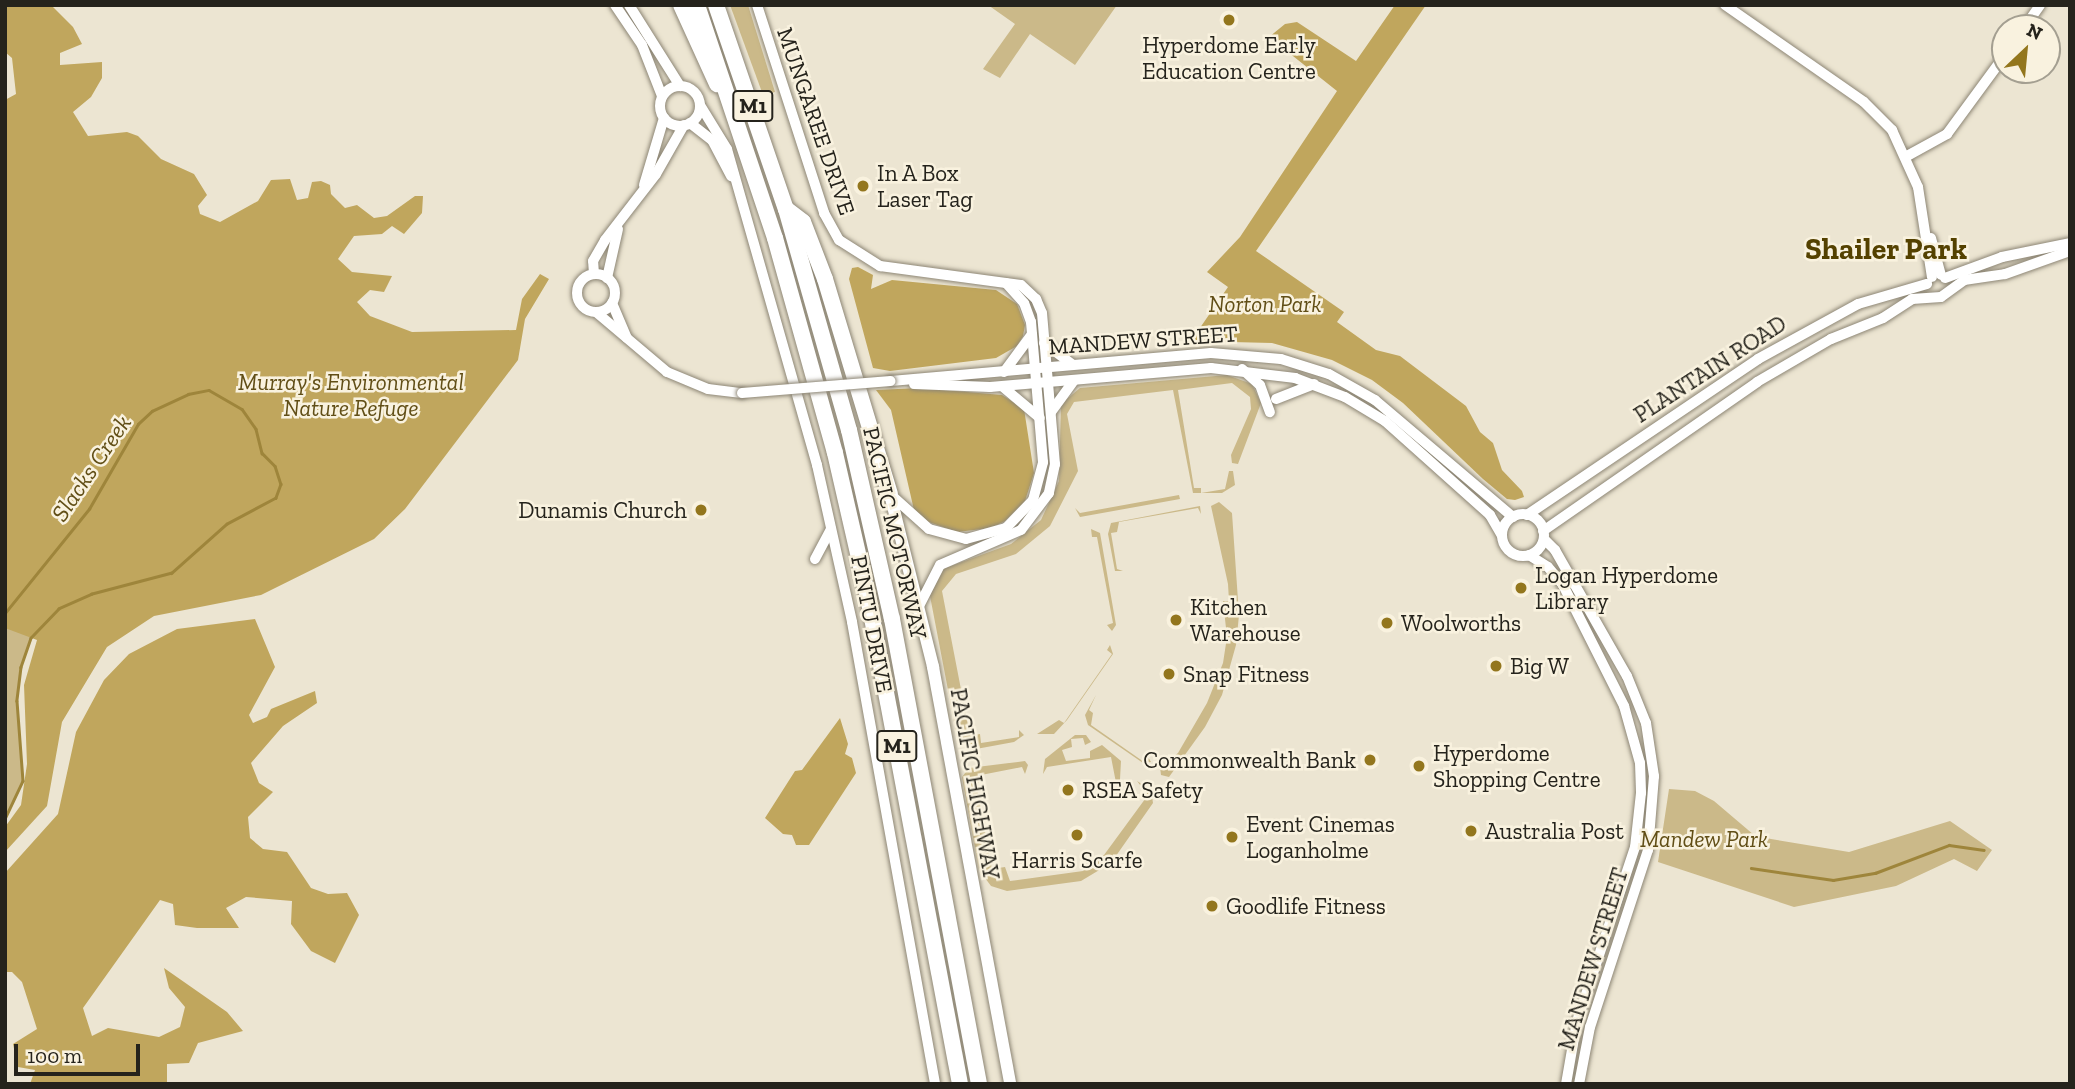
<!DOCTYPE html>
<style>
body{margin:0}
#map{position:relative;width:2075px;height:1089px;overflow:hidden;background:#ece5d2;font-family:"Zilla Slab",serif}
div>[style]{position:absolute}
.green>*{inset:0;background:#cbb989}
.forest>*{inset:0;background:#c0a65d}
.stream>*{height:2.5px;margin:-1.25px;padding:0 1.25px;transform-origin:1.25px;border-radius:1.25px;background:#9e853b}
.roads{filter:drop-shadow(0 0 2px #8d8675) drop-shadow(0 0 2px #8d8675)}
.minor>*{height:10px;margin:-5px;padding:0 5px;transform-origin:5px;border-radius:5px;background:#fff}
.minor>.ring{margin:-5px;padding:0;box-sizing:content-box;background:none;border:10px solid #fff;border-radius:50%}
.major>*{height:12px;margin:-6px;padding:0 6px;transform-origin:6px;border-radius:6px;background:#fff}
.highway>*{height:16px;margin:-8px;padding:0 8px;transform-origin:8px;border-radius:8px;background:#fff}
.bridges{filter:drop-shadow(0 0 2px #8d8675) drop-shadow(0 0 2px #8d8675)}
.minor-bridge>*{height:10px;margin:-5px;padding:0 5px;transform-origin:5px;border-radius:5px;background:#fff}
.dots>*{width:19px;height:19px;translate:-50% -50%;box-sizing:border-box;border:4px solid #f9f2df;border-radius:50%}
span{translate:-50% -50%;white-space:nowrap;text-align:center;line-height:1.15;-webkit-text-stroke:5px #f9f2df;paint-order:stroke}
.shield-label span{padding:2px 5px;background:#f9f2df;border:2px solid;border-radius:5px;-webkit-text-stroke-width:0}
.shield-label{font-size:21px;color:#25231c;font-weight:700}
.poi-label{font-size:23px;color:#25231c}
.left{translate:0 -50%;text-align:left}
.right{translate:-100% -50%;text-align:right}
.street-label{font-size:23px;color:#25231c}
.park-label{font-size:23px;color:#614e16;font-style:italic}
.water-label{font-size:24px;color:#614e16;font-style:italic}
.district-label{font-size:30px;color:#544100;font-weight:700}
.frame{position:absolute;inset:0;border:7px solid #25231c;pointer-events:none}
.north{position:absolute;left:1991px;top:14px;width:70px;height:70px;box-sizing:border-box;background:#f9f2df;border:2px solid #a49f91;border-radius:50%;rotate:26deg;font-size:19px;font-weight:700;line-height:28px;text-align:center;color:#25231c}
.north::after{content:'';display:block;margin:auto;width:24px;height:32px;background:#93761d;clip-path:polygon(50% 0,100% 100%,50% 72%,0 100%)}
.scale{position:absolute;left:14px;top:1044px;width:126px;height:32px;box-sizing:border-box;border:4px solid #25231c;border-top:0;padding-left:9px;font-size:21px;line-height:24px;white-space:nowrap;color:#25231c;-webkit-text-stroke:5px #f9f2df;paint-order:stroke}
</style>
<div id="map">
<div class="green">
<i style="clip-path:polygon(730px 5px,748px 5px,775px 92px,763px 95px)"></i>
<i style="clip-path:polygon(988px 5px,1117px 5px,1075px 65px,1030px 34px,1000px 78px,983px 69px,1015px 24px)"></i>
<i style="clip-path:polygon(1227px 375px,1252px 384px,1261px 403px,1238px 464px,1232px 463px,1231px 455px,1251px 409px,1250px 397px,1232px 383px,1178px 390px,1194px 488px,1201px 488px,1201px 493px,1225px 489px,1229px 471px,1233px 471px,1235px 485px,1222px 493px,1193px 493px,1173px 390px,1074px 402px,1067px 414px,1078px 471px,1050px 526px,1016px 554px,956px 574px,942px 591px,970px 736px,980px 734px,981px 743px,1019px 737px,1019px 730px,1024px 735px,1014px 742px,976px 749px,958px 742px,930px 596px,932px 585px,940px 570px,1011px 544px,1041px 520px,1059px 481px,1061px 404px,1080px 388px)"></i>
<i style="clip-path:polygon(1179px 495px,1180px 499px,1080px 517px,1075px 508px,1080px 513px)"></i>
<i style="clip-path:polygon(1219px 502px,1232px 513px,1239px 615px,1236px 645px,1222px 695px,1205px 727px,1169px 777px,1161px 775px,1160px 767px,1178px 753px,1207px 703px,1223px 663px,1227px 637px,1223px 601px,1229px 601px,1228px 584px,1211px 506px)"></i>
<i style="clip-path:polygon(1200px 506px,1201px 514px,1198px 508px,1119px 522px,1117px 532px,1111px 533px,1117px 569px,1123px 571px,1115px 571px,1108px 534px,1111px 523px)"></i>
<i style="clip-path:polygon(1091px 529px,1100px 533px,1116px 625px,1112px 631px,1107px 625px,1113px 623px,1097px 537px,1092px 537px)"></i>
<i style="clip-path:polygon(5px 613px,46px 623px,31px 638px,21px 667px,17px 701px,23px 781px,5px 819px)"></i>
<i style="clip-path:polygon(1110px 645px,1113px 654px,1067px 720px,1054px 734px,1037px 734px,1059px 720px,1064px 723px,1112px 654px,1107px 650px)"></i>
<i style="clip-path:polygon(1096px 695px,1089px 710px,1093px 713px,1091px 725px,1144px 762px,1148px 757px,1151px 762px,1143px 763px,1088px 725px,1085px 715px)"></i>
<i style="clip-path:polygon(1075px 735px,1086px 735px,1091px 742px,1085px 745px,1083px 738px,1071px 739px,1072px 747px,1062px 750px,1066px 761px,1090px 758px,1090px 751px,1102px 745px,1121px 761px,1119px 798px,1111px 757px,1047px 767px,1043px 774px,1045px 759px)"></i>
<i style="clip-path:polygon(1025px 761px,1028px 765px,1025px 774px,1022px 767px,981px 775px,983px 782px,976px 783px,992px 869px,1005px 867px,1010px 881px,1083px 871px,1104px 855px,1148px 795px,1137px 781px,1151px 790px,1153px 803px,1111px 863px,1081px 881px,1007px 891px,991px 886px,979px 870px,962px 777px,969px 768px)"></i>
<i style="clip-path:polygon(1669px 789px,1695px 791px,1714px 801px,1754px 835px,1771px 839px,1849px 852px,1950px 821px,1992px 850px,1977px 871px,1954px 859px,1896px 886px,1794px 907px,1658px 862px)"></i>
</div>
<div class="forest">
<i style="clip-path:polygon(5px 5px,51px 5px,73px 27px,82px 44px,60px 53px,60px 65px,102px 62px,102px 78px,91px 97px,73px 112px,88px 136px,127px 132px,138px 136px,161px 159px,194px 174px,207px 195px,198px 206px,200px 214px,220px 222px,258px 201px,271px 180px,290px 179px,297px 200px,308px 198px,312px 182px,321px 181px,330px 185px,331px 194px,345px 208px,357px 205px,374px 218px,387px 216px,415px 196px,423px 196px,422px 213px,404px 234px,392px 226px,382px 234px,354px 236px,338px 259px,352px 272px,392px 276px,384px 292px,370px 290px,357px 302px,370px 316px,412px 332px,516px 330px,522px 299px,540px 274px,549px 279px,525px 319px,518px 360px,405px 509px,374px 539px,261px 595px,154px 616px,107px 647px,62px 722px,47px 806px,5px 852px,5px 827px,21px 805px,27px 764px,24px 685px,37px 640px,5px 628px,5px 100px,16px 94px,12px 58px,5px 52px)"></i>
<i style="clip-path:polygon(1395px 5px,1426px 5px,1256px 251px,1344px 312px,1337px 322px,1376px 350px,1400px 356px,1466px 406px,1480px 432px,1493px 443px,1502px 470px,1522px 491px,1524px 497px,1515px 500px,1507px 499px,1483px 479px,1403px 403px,1372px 380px,1332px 360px,1272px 343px,1191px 341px,1228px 287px,1207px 272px,1240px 237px,1337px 91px,1269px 37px,1285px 24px,1297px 22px,1356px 61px)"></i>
<i style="clip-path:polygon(858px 267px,873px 275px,871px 289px,892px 280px,996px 290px,1017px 304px,1025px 325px,1023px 336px,1017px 346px,996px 358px,890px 371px,873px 368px,849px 279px,852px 268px)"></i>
<i style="clip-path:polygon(920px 388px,1002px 395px,1024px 409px,1034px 473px,1025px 501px,1005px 521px,991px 528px,957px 532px,926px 521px,914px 510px,891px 410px,876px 390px)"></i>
<i style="clip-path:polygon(255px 619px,275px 667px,249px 715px,253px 723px,267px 717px,271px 709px,315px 691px,317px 703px,283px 726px,251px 763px,259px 783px,273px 792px,248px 817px,250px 838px,263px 849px,287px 852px,311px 888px,328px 894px,347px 893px,359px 915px,335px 963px,311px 951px,291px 924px,292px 901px,246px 897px,226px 908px,239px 928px,197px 928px,175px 925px,173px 904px,160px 900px,83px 1008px,92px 1036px,108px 1028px,159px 1037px,180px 1027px,185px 1007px,169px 988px,164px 968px,227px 1012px,243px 1031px,198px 1043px,189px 1063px,167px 1064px,167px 1084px,30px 1084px,35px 1070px,18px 1067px,13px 1044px,37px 1029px,22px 982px,12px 972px,5px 972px,5px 873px,58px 814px,76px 732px,104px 680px,129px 654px,177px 629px)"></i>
<i style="clip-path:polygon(840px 718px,848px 744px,845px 754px,852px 758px,856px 773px,809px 845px,796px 845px,792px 835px,783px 834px,765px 818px,795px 771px,802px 770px)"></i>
</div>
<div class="stream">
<i style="left:5px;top:613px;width:134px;rotate:-51.1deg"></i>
<i style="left:89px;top:509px;width:98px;rotate:-60deg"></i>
<i style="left:138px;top:424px;width:19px;rotate:-43deg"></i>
<i style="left:152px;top:411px;width:40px;rotate:-25deg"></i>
<i style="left:188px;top:394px;width:21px;rotate:-11deg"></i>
<i style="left:209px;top:390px;width:38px;rotate:30deg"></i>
<i style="left:242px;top:409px;width:24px;rotate:55deg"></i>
<i style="left:256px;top:429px;width:25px;rotate:76deg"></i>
<i style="left:262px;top:453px;width:18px;rotate:45deg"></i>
<i style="left:275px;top:466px;width:19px;rotate:72deg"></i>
<i style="left:281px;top:484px;width:15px;rotate:110deg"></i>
<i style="left:276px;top:498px;width:55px;rotate:152deg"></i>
<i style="left:227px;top:524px;width:74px;rotate:138.3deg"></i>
<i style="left:172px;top:573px;width:83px;rotate:165.3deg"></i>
<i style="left:92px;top:594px;width:36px;rotate:156deg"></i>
<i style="left:59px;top:609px;width:40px;rotate:134deg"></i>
<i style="left:31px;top:638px;width:31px;rotate:109deg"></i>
<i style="left:21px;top:667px;width:34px;rotate:97deg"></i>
<i style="left:17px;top:701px;width:80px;rotate:85.7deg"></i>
<i style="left:23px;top:781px;width:42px;rotate:115.3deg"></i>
<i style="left:1751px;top:868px;width:83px;rotate:8.3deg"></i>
<i style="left:1833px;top:880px;width:43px;rotate:-9.5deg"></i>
<i style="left:1875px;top:873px;width:79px;rotate:-20.7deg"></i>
<i style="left:1949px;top:845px;width:35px;rotate:8deg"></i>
</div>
<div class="roads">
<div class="minor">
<i style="left:615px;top:5px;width:48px;rotate:56deg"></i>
<i style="left:642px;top:45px;width:55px;rotate:68.6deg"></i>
<i style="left:629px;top:5px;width:96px;rotate:57.8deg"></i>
<i style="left:757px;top:5px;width:219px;rotate:72.1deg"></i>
<i style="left:824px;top:213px;width:31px;rotate:61deg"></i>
<i style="left:839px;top:240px;width:49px;rotate:32.4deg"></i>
<i style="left:880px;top:266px;width:142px;rotate:7.7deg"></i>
<i style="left:1021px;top:285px;width:21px;rotate:43deg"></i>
<i style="left:1036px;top:299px;width:15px;rotate:67deg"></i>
<i style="left:1042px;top:313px;width:152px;rotate:85.1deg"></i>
<i style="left:1055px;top:464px;width:30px;rotate:102deg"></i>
<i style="left:1049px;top:493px;width:46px;rotate:127.1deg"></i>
<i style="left:1021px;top:530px;width:88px;rotate:156.6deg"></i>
<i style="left:940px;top:565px;width:44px;rotate:117.1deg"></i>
<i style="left:1725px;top:5px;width:169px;rotate:34.9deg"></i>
<i style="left:1864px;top:102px;width:40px;rotate:45deg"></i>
<i style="left:1892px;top:130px;width:63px;rotate:65.5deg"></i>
<i style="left:1918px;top:187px;width:91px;rotate:81.2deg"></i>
<i style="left:2024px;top:28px;width:28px;rotate:-55deg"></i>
<i class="ring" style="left:660px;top:86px;width:30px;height:30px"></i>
<i style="left:700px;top:105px;width:52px;rotate:58.5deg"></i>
<i style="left:727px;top:149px;width:329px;rotate:74.1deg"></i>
<i style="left:817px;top:465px;width:161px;rotate:77.4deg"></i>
<i style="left:852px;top:622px;width:469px;rotate:79.8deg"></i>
<i style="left:690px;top:123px;width:28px;rotate:38deg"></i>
<i style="left:712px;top:140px;width:41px;rotate:62.2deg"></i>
<i style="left:1907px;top:156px;width:46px;rotate:-28.8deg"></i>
<i style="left:1947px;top:134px;width:98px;rotate:-53.7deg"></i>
<i style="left:644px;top:185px;width:70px;rotate:-73.4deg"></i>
<i style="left:1931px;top:238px;width:38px;rotate:75deg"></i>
<i style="left:594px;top:274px;width:13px;rotate:-94deg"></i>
<i style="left:593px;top:261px;width:24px;rotate:-60deg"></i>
<i style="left:605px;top:240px;width:83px;rotate:-52.3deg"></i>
<i style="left:656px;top:174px;width:56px;rotate:-60.3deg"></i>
<i class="ring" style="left:577px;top:274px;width:28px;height:28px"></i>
<i style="left:607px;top:278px;width:50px;rotate:-77.3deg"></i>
<i style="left:1945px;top:278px;width:61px;rotate:-20.2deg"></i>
<i style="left:2002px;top:257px;width:69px;rotate:-11.6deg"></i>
<i style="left:612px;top:303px;width:38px;rotate:67deg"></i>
<i style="left:596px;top:312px;width:93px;rotate:40.2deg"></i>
<i style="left:667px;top:372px;width:44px;rotate:22.5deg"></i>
<i style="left:708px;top:389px;width:34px;rotate:7deg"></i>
<i style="left:1044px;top:343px;width:36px;rotate:37deg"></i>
<i style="left:1242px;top:369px;width:24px;rotate:42deg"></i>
<i style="left:1260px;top:385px;width:29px;rotate:70deg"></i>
<i style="left:1004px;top:372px;width:47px;rotate:-53.6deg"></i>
<i style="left:891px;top:381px;width:321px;rotate:-5deg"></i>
<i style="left:1211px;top:353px;width:70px;rotate:4.9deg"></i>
<i style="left:1281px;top:359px;width:50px;rotate:17.4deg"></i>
<i style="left:1329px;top:374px;width:53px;rotate:29.5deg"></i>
<i style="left:1375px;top:400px;width:181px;rotate:40.3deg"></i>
<i style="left:914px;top:384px;width:76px;rotate:2.3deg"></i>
<i style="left:990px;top:387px;width:222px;rotate:-4.9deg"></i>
<i style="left:1211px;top:368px;width:85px;rotate:6.8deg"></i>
<i style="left:1295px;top:378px;width:53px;rotate:20.8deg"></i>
<i style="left:1345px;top:397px;width:47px;rotate:31deg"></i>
<i style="left:1385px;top:421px;width:141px;rotate:41.8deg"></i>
<i style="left:1490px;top:515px;width:24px;rotate:60deg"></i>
<i style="left:1003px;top:387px;width:48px;rotate:40deg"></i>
<i style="left:1276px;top:399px;width:41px;rotate:-21.5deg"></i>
<i style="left:1051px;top:412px;width:39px;rotate:-54deg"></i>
<i style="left:890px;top:494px;width:52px;rotate:41.9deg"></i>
<i style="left:929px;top:529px;width:38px;rotate:15deg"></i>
<i style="left:966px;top:539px;width:41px;rotate:-15.4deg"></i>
<i style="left:1006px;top:528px;width:39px;rotate:-46deg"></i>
<i style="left:1033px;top:500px;width:39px;rotate:-75deg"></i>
<i style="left:1043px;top:462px;width:141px;rotate:-94.9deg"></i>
<i style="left:1031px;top:322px;width:20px;rotate:-110deg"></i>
<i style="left:1024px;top:303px;width:27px;rotate:-132deg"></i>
<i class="ring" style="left:1502px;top:514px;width:32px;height:32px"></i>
<i style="left:1527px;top:515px;width:279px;rotate:-34deg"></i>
<i style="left:1758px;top:359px;width:114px;rotate:-28.8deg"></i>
<i style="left:1858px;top:304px;width:72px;rotate:-16.2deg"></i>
<i style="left:1543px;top:531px;width:261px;rotate:-34.8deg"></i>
<i style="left:1757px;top:382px;width:86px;rotate:-30.2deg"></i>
<i style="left:1831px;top:339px;width:56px;rotate:-22deg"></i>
<i style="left:1883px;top:318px;width:35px;rotate:-33deg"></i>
<i style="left:1912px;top:299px;width:29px;rotate:-4deg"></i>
<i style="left:1941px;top:297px;width:29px;rotate:-36deg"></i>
<i style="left:1964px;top:280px;width:41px;rotate:-8.3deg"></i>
<i style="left:2005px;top:274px;width:69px;rotate:-19.5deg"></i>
<i style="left:1544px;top:539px;width:16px;rotate:45deg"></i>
<i style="left:1555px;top:550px;width:145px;rotate:60.3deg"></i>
<i style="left:1627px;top:676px;width:51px;rotate:68deg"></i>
<i style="left:1646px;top:723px;width:54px;rotate:81.4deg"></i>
<i style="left:1654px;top:776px;width:74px;rotate:94.6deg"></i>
<i style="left:1648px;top:850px;width:186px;rotate:108.1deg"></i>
<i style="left:1590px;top:1027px;width:58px;rotate:100.9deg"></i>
<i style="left:1529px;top:555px;width:22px;rotate:32deg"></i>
<i style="left:1548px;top:567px;width:23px;rotate:50deg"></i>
<i style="left:1563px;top:585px;width:136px;rotate:63.2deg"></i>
<i style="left:1624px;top:706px;width:59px;rotate:74.3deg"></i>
<i style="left:1640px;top:763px;width:30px;rotate:88deg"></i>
<i style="left:1641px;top:793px;width:54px;rotate:96.3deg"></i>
<i style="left:1635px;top:847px;width:183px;rotate:108.4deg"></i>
<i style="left:1577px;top:1021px;width:64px;rotate:99.9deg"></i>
<i style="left:815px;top:559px;width:34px;rotate:-62deg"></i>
</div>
<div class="major">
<i style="left:890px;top:494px;width:178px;rotate:76deg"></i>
<i style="left:933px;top:667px;width:424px;rotate:79.5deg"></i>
</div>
<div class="highway">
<i style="left:681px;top:5px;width:87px;rotate:65.5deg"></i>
<i style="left:697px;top:5px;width:246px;rotate:71.5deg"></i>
<i style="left:775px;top:238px;width:223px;rotate:74.4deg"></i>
<i style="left:835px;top:453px;width:148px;rotate:77.1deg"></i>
<i style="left:868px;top:597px;width:496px;rotate:79.3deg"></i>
<i style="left:716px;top:5px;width:216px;rotate:71.1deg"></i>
<i style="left:786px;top:209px;width:230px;rotate:74.1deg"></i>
<i style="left:849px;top:430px;width:194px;rotate:77.2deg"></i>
<i style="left:892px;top:619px;width:473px;rotate:79.4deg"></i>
<i style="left:786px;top:209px;width:21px;rotate:37deg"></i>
<i style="left:803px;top:222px;width:61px;rotate:68.9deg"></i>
<i style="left:825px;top:279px;width:225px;rotate:73.2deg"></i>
</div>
</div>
<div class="bridges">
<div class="minor-bridge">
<i style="left:742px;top:393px;width:149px;rotate:-4.6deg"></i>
</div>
</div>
<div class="dots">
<i style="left:1229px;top:20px;background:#93761d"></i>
<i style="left:863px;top:186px;background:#93761d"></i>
<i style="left:701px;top:510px;background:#93761d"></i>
<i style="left:1521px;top:588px;background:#93761d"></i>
<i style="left:1176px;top:620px;background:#93761d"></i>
<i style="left:1387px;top:623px;background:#93761d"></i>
<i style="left:1496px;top:666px;background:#93761d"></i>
<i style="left:1169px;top:674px;background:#93761d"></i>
<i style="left:1370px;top:760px;background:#93761d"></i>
<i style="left:1419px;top:766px;background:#93761d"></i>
<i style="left:1068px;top:790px;background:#93761d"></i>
<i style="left:1471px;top:831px;background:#93761d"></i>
<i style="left:1077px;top:835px;background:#93761d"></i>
<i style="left:1232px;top:837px;background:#93761d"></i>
<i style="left:1212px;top:906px;background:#93761d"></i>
</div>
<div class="shield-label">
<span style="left:753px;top:106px">M1</span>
<span style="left:897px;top:746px">M1</span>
</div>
<div class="poi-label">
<span style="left:1229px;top:58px">Hyperdome Early<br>Education Centre</span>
<span class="left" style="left:877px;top:186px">In A Box<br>Laser Tag</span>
<span class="right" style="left:687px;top:510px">Dunamis Church</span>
<span class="left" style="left:1535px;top:588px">Logan Hyperdome<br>Library</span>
<span class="left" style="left:1190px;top:620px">Kitchen<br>Warehouse</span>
<span class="left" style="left:1401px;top:623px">Woolworths</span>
<span class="left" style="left:1510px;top:666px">Big W</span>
<span class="left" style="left:1183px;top:674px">Snap Fitness</span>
<span class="left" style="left:1433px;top:766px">Hyperdome<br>Shopping Centre</span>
<span class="right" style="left:1356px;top:760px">Commonwealth Bank</span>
<span class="left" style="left:1082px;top:790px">RSEA Safety</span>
<span class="left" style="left:1246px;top:837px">Event Cinemas<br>Loganholme</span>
<span class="left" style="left:1485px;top:831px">Australia Post</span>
<span style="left:1077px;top:860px">Harris Scarfe</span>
<span class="left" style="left:1226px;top:906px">Goodlife Fitness</span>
</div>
<div class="street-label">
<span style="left:816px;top:121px;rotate:71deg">MUNGAREE DRIVE</span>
<span style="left:1143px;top:340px;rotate:-4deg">MANDEW STREET</span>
<span style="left:1710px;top:369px;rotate:-33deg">PLANTAIN ROAD</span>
<span style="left:895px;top:533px;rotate:77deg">PACIFIC MOTORWAY</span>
<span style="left:872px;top:624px;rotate:79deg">PINTU DRIVE</span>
<span style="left:975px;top:784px;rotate:80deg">PACIFIC HIGHWAY</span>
<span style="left:1593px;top:959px;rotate:-73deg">MANDEW STREET</span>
</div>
<div class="park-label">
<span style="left:1265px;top:304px">Norton Park</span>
<span style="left:351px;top:395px">Murray's Environmental<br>Nature Refuge</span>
<span style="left:1704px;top:839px">Mandew Park</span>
</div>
<div class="water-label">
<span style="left:91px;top:468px;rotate:-56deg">Slacks Creek</span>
</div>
<div class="district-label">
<span style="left:1886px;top:249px">Shailer Park</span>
</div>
<div class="frame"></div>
<div class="north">N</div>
<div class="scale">100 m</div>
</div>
